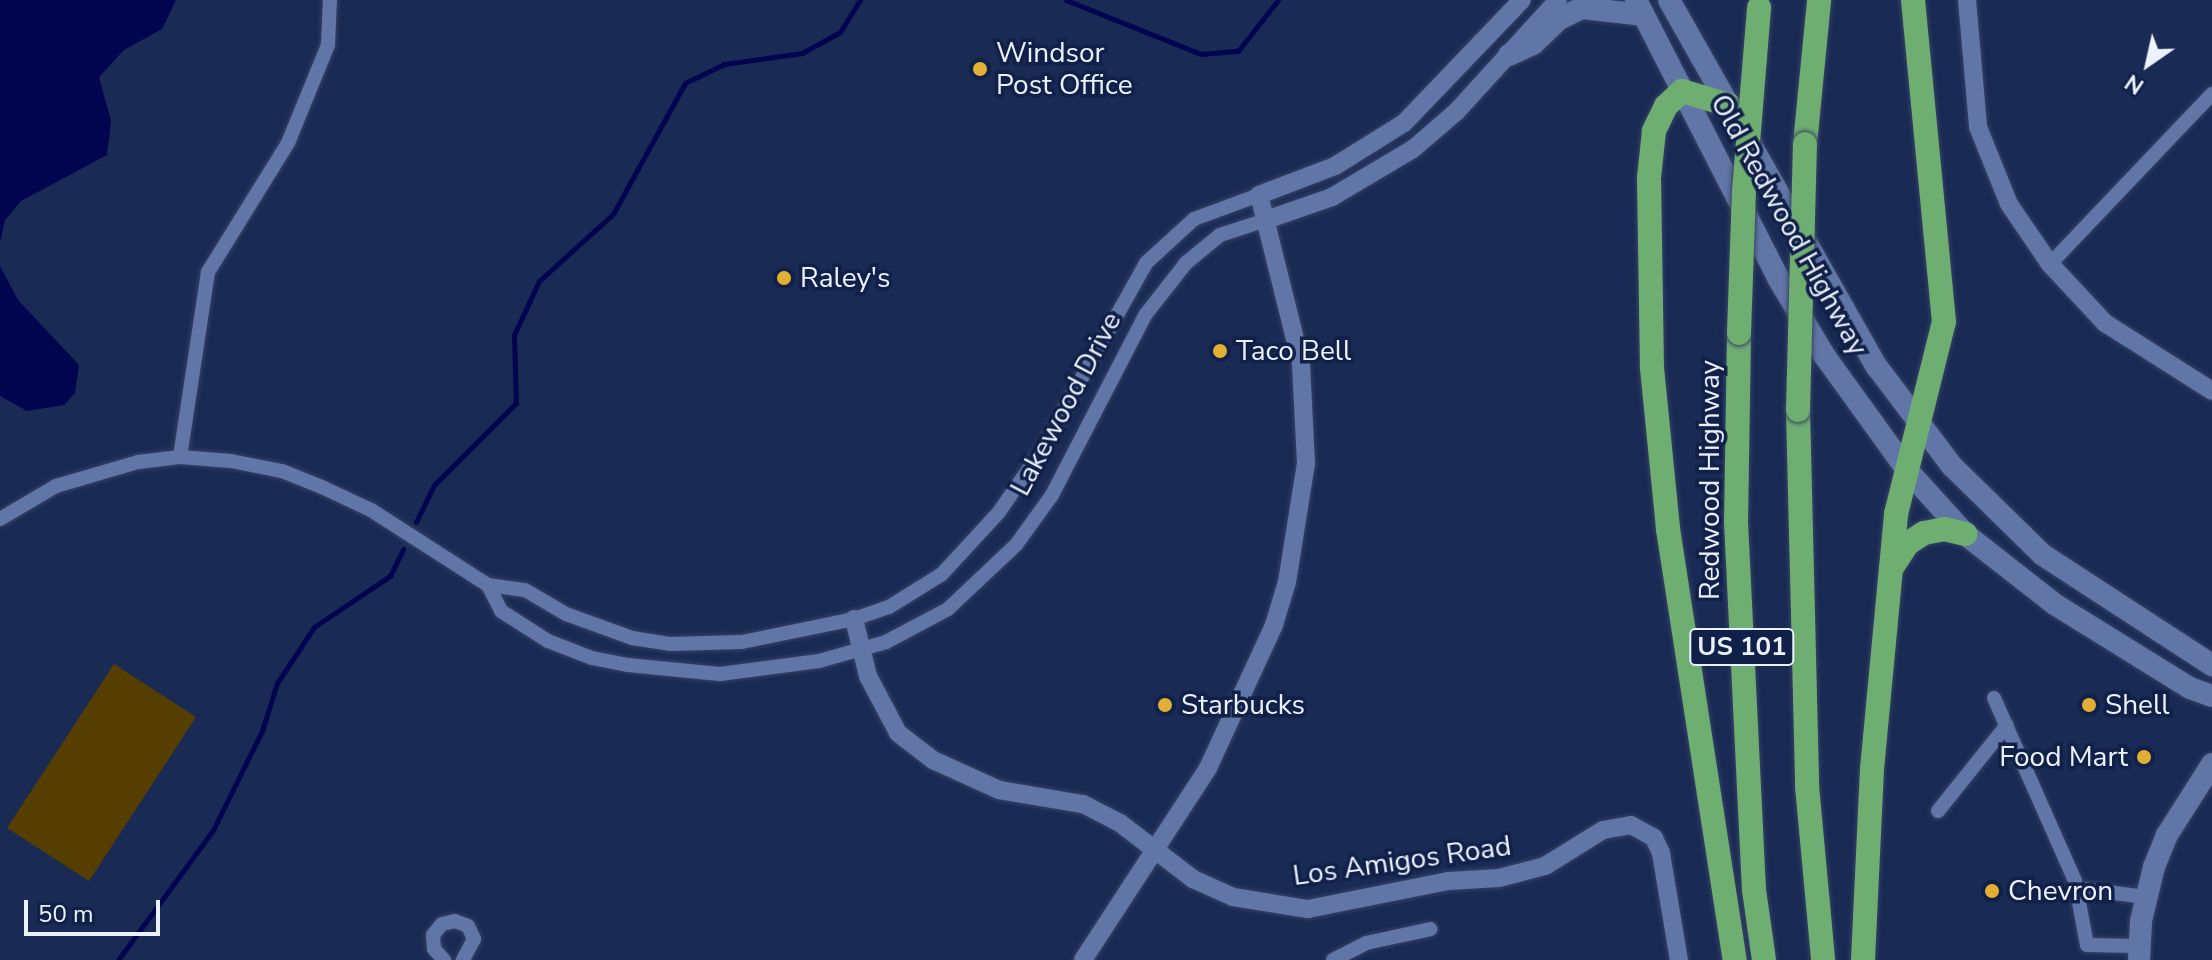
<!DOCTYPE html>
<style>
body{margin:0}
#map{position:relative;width:2212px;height:960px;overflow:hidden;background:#192a55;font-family:"Nunito Sans",sans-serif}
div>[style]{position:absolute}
.green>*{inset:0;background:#553e00}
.water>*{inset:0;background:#01054f}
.stream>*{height:5px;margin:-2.5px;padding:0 2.5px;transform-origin:2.5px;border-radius:2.5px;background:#01054f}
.roads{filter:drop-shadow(0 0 2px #374264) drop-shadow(0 0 2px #374264)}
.minor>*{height:14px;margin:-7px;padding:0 7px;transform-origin:7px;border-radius:7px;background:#6076a6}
.tertiary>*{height:18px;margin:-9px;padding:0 9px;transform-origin:9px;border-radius:9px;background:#6076a6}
.secondary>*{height:22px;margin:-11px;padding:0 11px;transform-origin:11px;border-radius:11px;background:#6076a6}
.motorway>*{height:24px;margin:-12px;padding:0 12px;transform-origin:12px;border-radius:12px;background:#6eae71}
.bridges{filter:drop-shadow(0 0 2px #374264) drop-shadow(0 0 2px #374264)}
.motorway-bridge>*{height:24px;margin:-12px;padding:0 12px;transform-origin:12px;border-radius:12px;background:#6eae71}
.dots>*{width:22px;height:22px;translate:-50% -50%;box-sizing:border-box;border:4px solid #102049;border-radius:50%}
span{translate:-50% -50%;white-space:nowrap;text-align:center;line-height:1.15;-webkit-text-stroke:7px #102049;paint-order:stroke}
.shield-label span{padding:2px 6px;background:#102049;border:2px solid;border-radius:6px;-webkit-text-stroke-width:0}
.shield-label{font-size:26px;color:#ecf2fd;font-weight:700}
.poi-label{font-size:28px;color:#ecf2fd}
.left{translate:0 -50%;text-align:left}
.right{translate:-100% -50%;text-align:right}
.street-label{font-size:28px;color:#ecf2fd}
.north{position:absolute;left:2108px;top:24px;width:80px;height:80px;-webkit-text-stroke:6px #102049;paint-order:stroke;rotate:214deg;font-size:22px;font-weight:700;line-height:32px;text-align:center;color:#ecf2fd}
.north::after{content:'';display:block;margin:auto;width:28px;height:36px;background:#ecf2fd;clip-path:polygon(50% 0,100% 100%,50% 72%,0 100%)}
.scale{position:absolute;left:24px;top:900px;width:136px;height:36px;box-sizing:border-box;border:4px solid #ecf2fd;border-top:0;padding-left:10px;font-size:24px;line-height:28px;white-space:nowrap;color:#ecf2fd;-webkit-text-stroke:6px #102049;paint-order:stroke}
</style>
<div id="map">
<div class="green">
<i style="clip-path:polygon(114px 664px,196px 717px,89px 881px,7px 828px)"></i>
</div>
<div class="water">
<i style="clip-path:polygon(0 0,176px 0,162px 29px,124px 50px,99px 77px,111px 121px,107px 155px,21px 201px,5px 220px,0 242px)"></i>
<i style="clip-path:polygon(0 266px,18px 300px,79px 365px,75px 393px,64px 405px,27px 411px,0 396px)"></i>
</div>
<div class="stream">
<i style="left:1066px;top:0;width:145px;rotate:21.8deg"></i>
<i style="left:1201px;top:54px;width:37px;rotate:-5deg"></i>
<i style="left:1238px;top:51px;width:65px;rotate:-51.9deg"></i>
<i style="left:416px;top:522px;width:41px;rotate:-64.1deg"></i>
<i style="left:434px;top:485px;width:116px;rotate:-45deg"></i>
<i style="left:516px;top:403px;width:68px;rotate:-91.7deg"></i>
<i style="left:514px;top:335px;width:60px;rotate:-65.2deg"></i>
<i style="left:539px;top:281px;width:100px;rotate:-42.2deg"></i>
<i style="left:613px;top:214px;width:149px;rotate:-61.2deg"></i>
<i style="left:685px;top:83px;width:43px;rotate:-26deg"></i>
<i style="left:724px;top:64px;width:79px;rotate:-8deg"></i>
<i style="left:802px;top:53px;width:43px;rotate:-28.9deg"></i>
<i style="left:840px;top:32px;width:38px;rotate:-58deg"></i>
<i style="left:118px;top:960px;width:161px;rotate:-53.8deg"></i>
<i style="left:213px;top:830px;width:110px;rotate:-63.7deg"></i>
<i style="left:262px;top:731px;width:50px;rotate:-72.6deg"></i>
<i style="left:277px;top:683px;width:67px;rotate:-56.5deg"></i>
<i style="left:314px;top:627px;width:92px;rotate:-33.9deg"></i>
<i style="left:390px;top:576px;width:30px;rotate:-64deg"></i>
</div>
<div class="roads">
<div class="minor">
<i style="left:2050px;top:264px;width:235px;rotate:-46.4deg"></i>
<i style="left:180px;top:457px;width:187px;rotate:-81.4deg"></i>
<i style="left:208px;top:272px;width:152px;rotate:-58.2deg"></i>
<i style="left:288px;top:143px;width:106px;rotate:-67.8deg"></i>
<i style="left:328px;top:45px;width:45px;rotate:-87.5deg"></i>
<i style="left:0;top:519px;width:65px;rotate:-30.5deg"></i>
<i style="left:56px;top:486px;width:85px;rotate:-16.3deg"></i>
<i style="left:138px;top:462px;width:42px;rotate:-6.8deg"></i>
<i style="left:180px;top:457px;width:51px;rotate:4.5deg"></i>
<i style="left:231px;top:461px;width:52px;rotate:11.1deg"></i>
<i style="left:282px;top:471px;width:45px;rotate:22deg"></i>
<i style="left:324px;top:488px;width:52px;rotate:25.1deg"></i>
<i style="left:371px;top:510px;width:139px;rotate:32.7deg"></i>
<i style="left:488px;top:585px;width:37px;rotate:8deg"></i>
<i style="left:525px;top:590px;width:48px;rotate:30.3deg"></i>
<i style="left:566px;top:614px;width:70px;rotate:20deg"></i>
<i style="left:632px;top:638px;width:38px;rotate:9deg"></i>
<i style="left:670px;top:644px;width:72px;rotate:-1.6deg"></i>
<i style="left:742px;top:642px;width:114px;rotate:-11.6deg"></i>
<i style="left:854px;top:619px;width:37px;rotate:-19deg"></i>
<i style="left:889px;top:607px;width:62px;rotate:-31.9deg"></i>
<i style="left:942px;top:574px;width:84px;rotate:-47.4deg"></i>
<i style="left:999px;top:512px;width:70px;rotate:-55.4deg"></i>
<i style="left:1039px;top:454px;width:219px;rotate:-60.7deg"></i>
<i style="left:1146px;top:263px;width:65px;rotate:-42.5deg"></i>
<i style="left:1194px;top:219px;width:69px;rotate:-20.3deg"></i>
<i style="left:488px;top:585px;width:29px;rotate:63deg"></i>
<i style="left:501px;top:611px;width:56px;rotate:32.6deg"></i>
<i style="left:548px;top:641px;width:47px;rotate:21.1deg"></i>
<i style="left:592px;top:658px;width:37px;rotate:11deg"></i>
<i style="left:628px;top:665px;width:92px;rotate:5.6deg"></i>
<i style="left:720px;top:674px;width:100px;rotate:-7.5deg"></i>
<i style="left:819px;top:661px;width:70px;rotate:-15.8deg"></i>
<i style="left:886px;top:642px;width:70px;rotate:-28deg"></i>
<i style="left:948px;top:609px;width:93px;rotate:-43.3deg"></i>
<i style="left:1016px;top:545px;width:62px;rotate:-54.2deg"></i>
<i style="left:1052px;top:495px;width:204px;rotate:-62.6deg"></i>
<i style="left:1146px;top:314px;width:65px;rotate:-51.9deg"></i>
<i style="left:1186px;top:263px;width:44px;rotate:-39.5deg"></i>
<i style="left:1220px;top:235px;width:48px;rotate:-18.1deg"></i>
<i style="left:1994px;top:698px;width:200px;rotate:66.1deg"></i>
<i style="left:2075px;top:881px;width:65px;rotate:79.4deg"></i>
<i style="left:2087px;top:945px;width:51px;rotate:1.1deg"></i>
<i style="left:1938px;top:811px;width:110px;rotate:-51.3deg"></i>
<i style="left:2076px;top:888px;width:70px;rotate:7.4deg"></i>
<i style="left:444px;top:960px;width:15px;rotate:-132deg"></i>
<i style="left:434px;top:949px;width:14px;rotate:-94deg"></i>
<i style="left:433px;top:935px;width:14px;rotate:-51deg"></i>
<i style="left:442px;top:924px;width:13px;rotate:-13deg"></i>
<i style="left:455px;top:921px;width:14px;rotate:21deg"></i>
<i style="left:468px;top:926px;width:14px;rotate:65deg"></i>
<i style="left:474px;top:939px;width:24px;rotate:118deg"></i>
<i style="left:1333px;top:960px;width:37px;rotate:-27deg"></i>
<i style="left:1366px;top:943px;width:66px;rotate:-12.2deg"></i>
</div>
<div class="tertiary">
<i style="left:1967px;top:0;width:127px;rotate:85deg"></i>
<i style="left:1978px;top:127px;width:83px;rotate:68.1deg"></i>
<i style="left:2009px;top:204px;width:73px;rotate:55.7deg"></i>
<i style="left:2050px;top:264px;width:81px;rotate:47deg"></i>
<i style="left:2105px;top:323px;width:127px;rotate:32.4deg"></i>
<i style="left:1266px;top:220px;width:70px;rotate:-19.2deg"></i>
<i style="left:1332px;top:197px;width:94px;rotate:-30.7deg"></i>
<i style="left:1413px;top:149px;width:58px;rotate:-40.8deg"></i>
<i style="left:1457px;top:111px;width:150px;rotate:-47.7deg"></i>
<i style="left:854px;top:619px;width:59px;rotate:76.2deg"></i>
<i style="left:868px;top:676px;width:64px;rotate:62.2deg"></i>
<i style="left:898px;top:733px;width:44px;rotate:37.6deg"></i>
<i style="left:933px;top:760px;width:72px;rotate:24.4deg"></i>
<i style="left:999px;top:790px;width:85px;rotate:9.5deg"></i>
<i style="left:1083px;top:804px;width:42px;rotate:27.2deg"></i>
<i style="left:1120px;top:823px;width:92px;rotate:37.5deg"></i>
<i style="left:1193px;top:879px;width:44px;rotate:24.2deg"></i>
<i style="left:1233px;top:897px;width:76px;rotate:9.1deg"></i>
<i style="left:1308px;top:909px;width:143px;rotate:-11.3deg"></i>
<i style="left:1448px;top:881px;width:51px;rotate:-3.4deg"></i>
<i style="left:1499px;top:878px;width:48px;rotate:-14.6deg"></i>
<i style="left:1545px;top:866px;width:68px;rotate:-31.8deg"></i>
<i style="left:1603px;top:830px;width:28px;rotate:-10deg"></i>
<i style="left:1631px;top:825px;width:26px;rotate:29deg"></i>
<i style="left:1654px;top:838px;width:17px;rotate:65deg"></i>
<i style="left:1661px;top:853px;width:109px;rotate:80.5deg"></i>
<i style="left:1083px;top:960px;width:229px;rotate:-56.9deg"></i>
<i style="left:1208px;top:768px;width:157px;rotate:-65.2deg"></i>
<i style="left:1274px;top:625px;width:45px;rotate:-73.2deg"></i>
<i style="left:1287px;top:582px;width:121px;rotate:-80.9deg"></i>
<i style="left:1306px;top:463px;width:100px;rotate:-92.9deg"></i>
<i style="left:1301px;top:363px;width:173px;rotate:-104deg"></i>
<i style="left:1259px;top:195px;width:81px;rotate:-20.9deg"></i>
<i style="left:1335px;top:166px;width:81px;rotate:-31.9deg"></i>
<i style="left:1404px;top:123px;width:170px;rotate:-46.2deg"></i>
</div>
<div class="secondary">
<i style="left:1636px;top:0;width:312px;rotate:62.9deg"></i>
<i style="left:1778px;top:278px;width:90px;rotate:59.1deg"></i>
<i style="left:1824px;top:355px;width:142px;rotate:54.2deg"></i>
<i style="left:1907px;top:470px;width:86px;rotate:47.8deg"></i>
<i style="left:1965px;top:534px;width:115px;rotate:38deg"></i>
<i style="left:2056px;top:605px;width:158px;rotate:31.8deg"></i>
<i style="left:2190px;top:688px;width:23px;rotate:20deg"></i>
<i style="left:1669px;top:0;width:422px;rotate:60.5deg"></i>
<i style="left:1877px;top:367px;width:124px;rotate:52.9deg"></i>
<i style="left:1952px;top:466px;width:127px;rotate:44.4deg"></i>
<i style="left:2043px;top:555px;width:202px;rotate:33.1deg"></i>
<i style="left:1509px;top:55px;width:26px;rotate:-25deg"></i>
<i style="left:1533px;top:44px;width:36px;rotate:-44deg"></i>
<i style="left:1559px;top:19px;width:25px;rotate:-26deg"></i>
<i style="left:1582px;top:8px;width:61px;rotate:6.5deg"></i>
<i style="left:2139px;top:960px;width:39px;rotate:-87deg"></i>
<i style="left:2141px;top:921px;width:56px;rotate:-76.5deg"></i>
<i style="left:2154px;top:867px;width:35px;rotate:-68deg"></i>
<i style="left:2167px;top:835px;width:84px;rotate:-57.6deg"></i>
</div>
<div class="motorway">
<i style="left:1729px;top:105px;width:49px;rotate:-163.4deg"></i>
<i style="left:1682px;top:91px;width:22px;rotate:137deg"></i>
<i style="left:1666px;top:106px;width:28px;rotate:116deg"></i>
<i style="left:1654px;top:131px;width:47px;rotate:96.1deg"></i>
<i style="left:1649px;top:178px;width:190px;rotate:89.1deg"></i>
<i style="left:1652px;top:368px;width:162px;rotate:84.3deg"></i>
<i style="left:1668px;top:529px;width:436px;rotate:81.2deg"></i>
<i style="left:1805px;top:144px;width:145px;rotate:-84.4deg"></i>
<i style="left:1739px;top:333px;width:189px;rotate:90.9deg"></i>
<i style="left:1736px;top:522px;width:368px;rotate:87.2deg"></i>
<i style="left:1754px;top:890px;width:71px;rotate:81.9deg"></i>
<i style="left:1798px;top:410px;width:376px;rotate:88.6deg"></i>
<i style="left:1807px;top:786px;width:175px;rotate:84.7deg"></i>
<i style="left:1891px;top:569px;width:30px;rotate:-57deg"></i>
<i style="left:1907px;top:544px;width:20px;rotate:-33deg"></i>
<i style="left:1924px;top:533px;width:20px;rotate:-11deg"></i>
<i style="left:1944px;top:529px;width:22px;rotate:13deg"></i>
<i style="left:1863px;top:960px;width:191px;rotate:-87.3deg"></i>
<i style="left:1872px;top:769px;width:256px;rotate:-84.6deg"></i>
<i style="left:1896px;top:514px;width:198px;rotate:-76deg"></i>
<i style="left:1944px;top:322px;width:323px;rotate:-95.5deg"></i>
</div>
</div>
<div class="bridges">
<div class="motorway-bridge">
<i style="left:1739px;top:333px;width:142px;rotate:-88deg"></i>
<i style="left:1744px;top:191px;width:184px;rotate:-85.3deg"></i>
<i style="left:1798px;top:410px;width:266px;rotate:-88.5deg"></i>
</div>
</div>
<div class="dots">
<i style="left:980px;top:69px;background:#e1af34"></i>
<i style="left:784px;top:278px;background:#e1af34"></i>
<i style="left:1220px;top:351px;background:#e1af34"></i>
<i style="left:1165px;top:705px;background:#e1af34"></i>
<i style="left:2089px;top:705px;background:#e1af34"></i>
<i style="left:2144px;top:757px;background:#e1af34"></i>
<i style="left:1992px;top:891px;background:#e1af34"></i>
</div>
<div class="shield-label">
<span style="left:1742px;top:647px">US 101</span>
</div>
<div class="poi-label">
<span class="left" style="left:996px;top:69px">Windsor<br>Post Office</span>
<span class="left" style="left:800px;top:278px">Raley's</span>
<span class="left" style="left:1236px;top:351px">Taco Bell</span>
<span class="left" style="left:1181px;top:705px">Starbucks</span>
<span class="left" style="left:2105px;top:705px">Shell</span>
<span class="right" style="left:2128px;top:757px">Food Mart</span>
<span class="left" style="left:2008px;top:891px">Chevron</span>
</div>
<div class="street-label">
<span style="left:1789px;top:225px;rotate:61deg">Old Redwood Highway</span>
<span style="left:1066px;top:404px;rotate:-62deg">Lakewood Drive</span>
<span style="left:1710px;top:480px;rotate:-90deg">Redwood Highway</span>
<span style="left:1402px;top:861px;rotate:-8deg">Los Amigos Road</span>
</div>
<div class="north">N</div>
<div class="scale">50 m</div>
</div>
